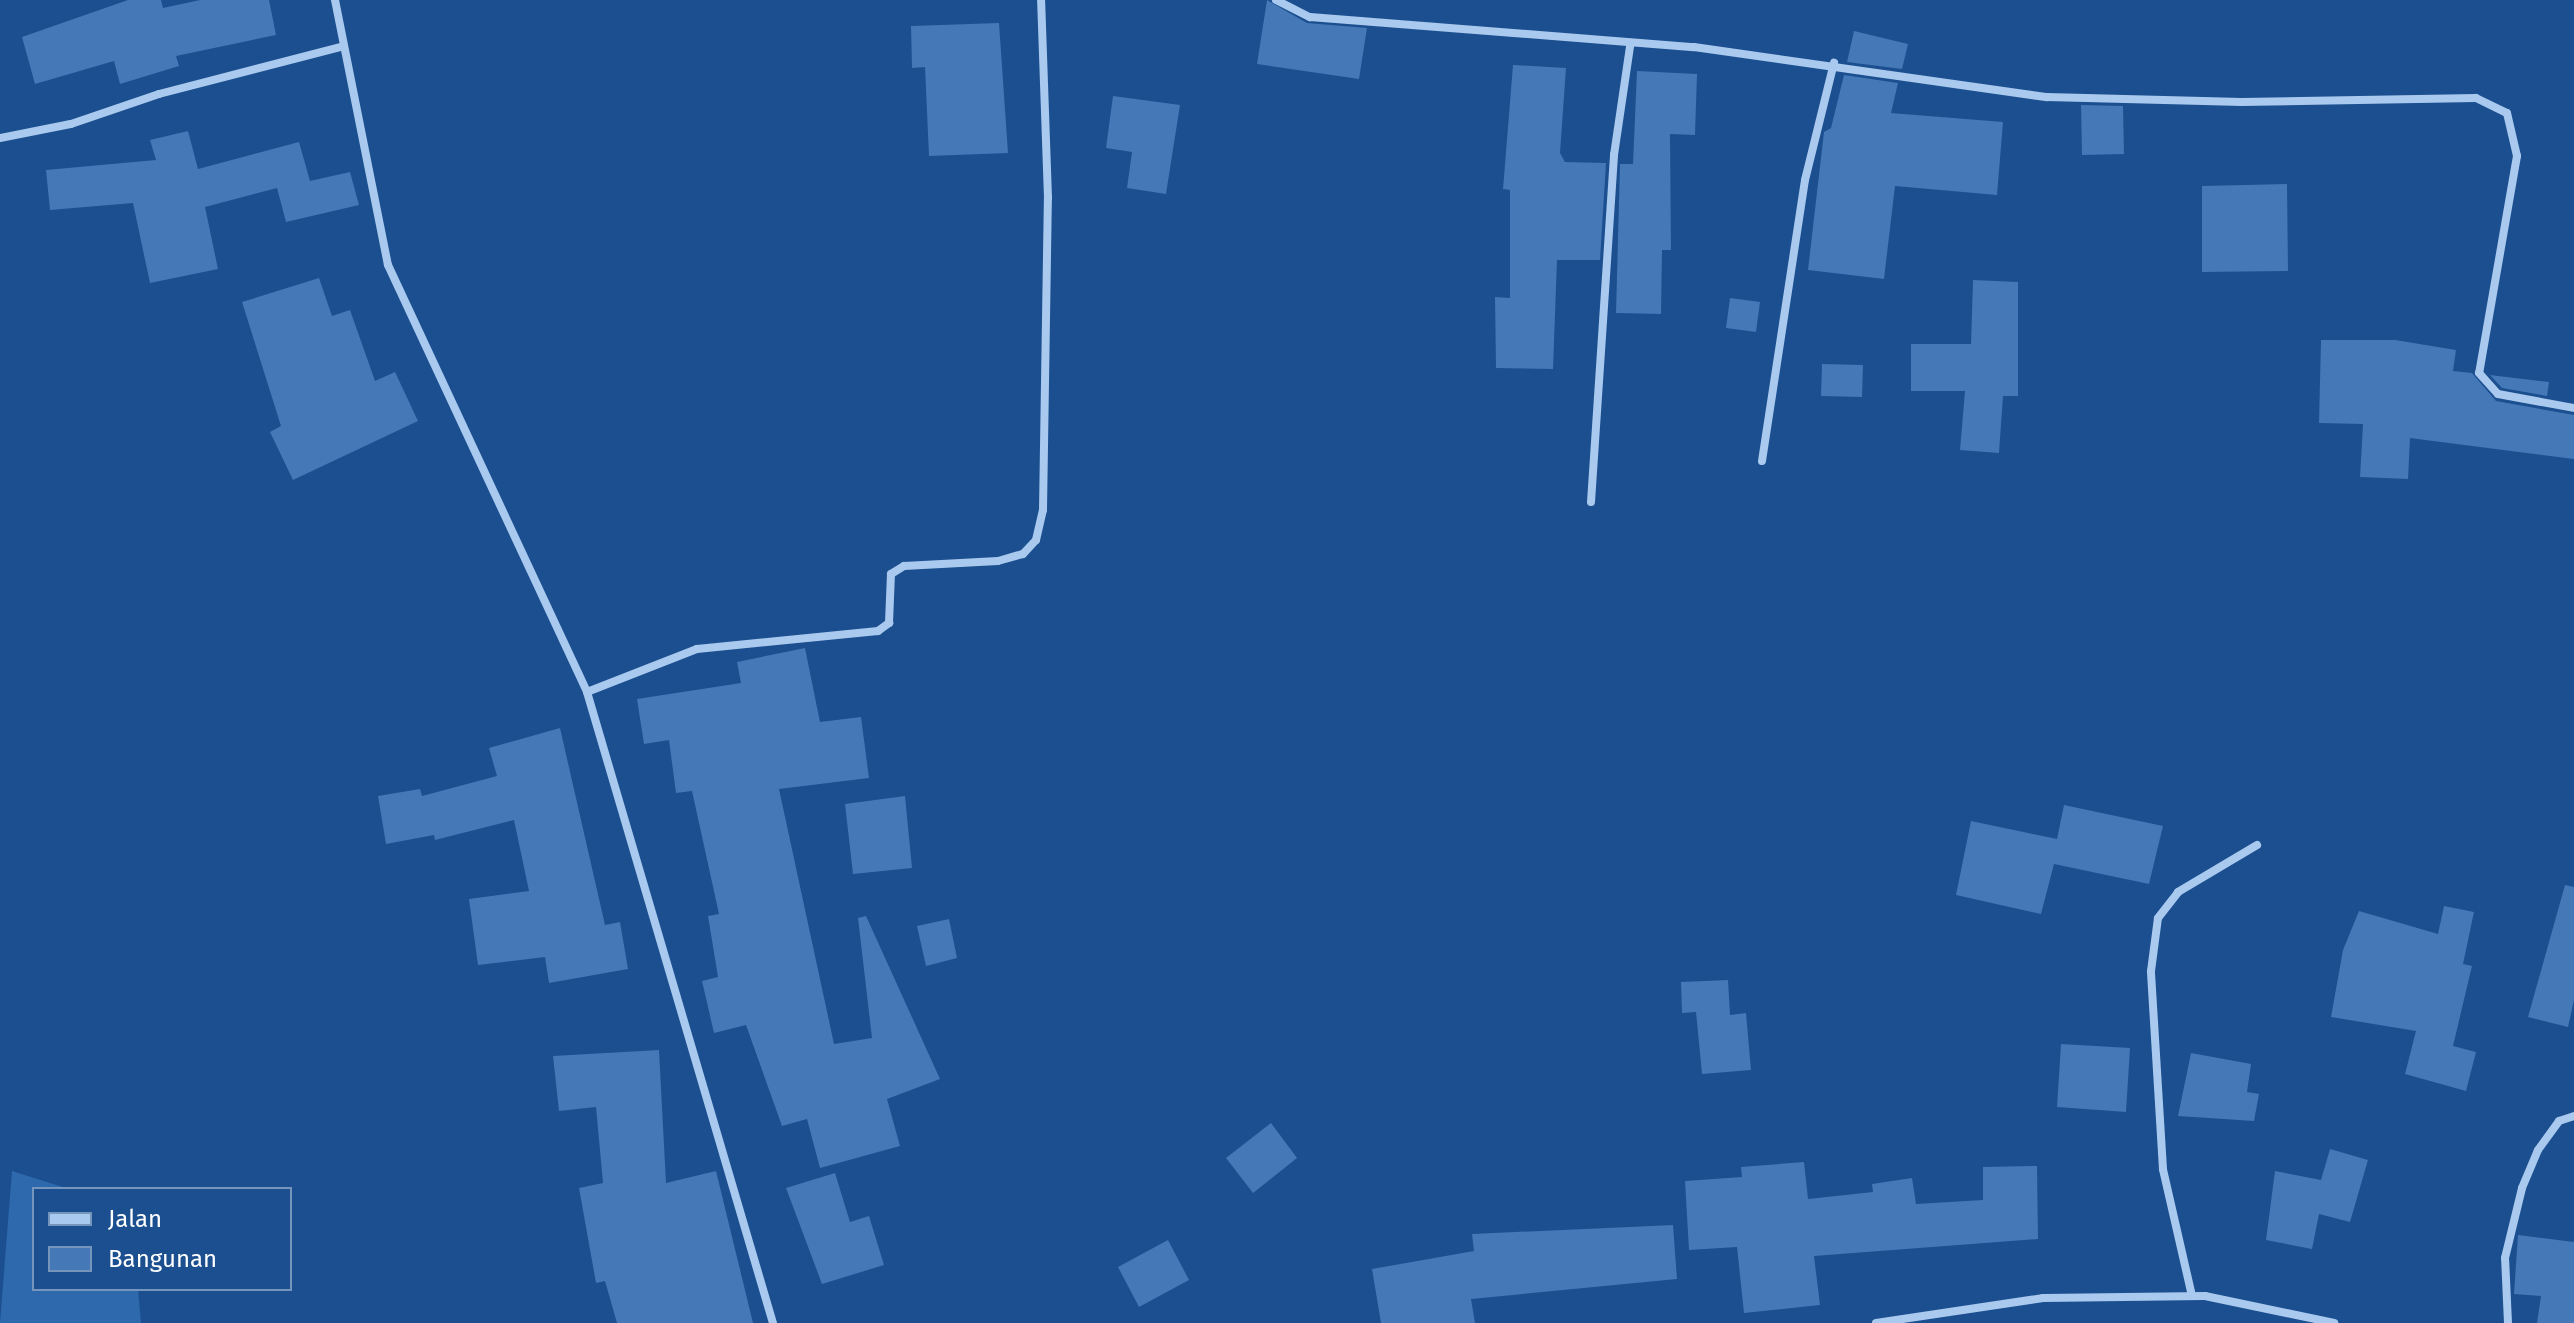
<!DOCTYPE html>
<style>
body{margin:0}
#map{position:relative;width:2574px;height:1323px;overflow:hidden;background:#1b4f8f;font-family:"Fira Sans",sans-serif}
div>[style]{position:absolute}
.green>*{inset:0;background:#2e69ad}
.building>*{inset:0;background:#4478b7}
.minor>*{height:8px;margin:-4px;padding:0 4px;transform-origin:4px;border-radius:4px;background:#a9c9ee}
span{translate:-50% -50%;white-space:nowrap;text-align:center;line-height:1.15;-webkit-text-stroke:8px #1b4f8f;paint-order:stroke}
.legend{position:absolute;left:32px;top:1187px;width:260px;height:104px;box-sizing:border-box;background:#1b4f8f;border:2px solid #7695bc;margin:0;padding:10px 14px;list-style:none;font-size:24px;color:#fff}
.legend li{display:flex;align-items:center;gap:16px;height:40px}
.legend b{width:40px;border:2px solid #7695bc}
</style>
<div id="map">
<div class="green">
<i style="clip-path:polygon(12px 1171px,69px 1189px,34px 1189px,34px 1289px,138px 1289px,141px 1323px,0 1323px)"></i>
</div>
<div class="building">
<i style="clip-path:polygon(128px 0,161px 0,163px 8px,200px 0,269px 0,276px 35px,176px 56px,179px 66px,120px 84px,114px 61px,35px 84px,22px 37px)"></i>
<i style="clip-path:polygon(1267px 0,1307px 23px,1367px 28px,1359px 79px,1257px 64px)"></i>
<i style="clip-path:polygon(999px 23px,1008px 153px,929px 156px,925px 67px,912px 68px,911px 26px)"></i>
<i style="clip-path:polygon(1854px 31px,1908px 44px,1902px 69px,1847px 62px)"></i>
<i style="clip-path:polygon(1513px 65px,1566px 68px,1560px 153px,1565px 162px,1606px 163px,1600px 260px,1557px 260px,1553px 369px,1496px 368px,1495px 297px,1510px 298px,1510px 190px,1503px 189px)"></i>
<i style="clip-path:polygon(1637px 71px,1697px 74px,1695px 135px,1670px 134px,1671px 250px,1662px 250px,1661px 314px,1616px 313px,1620px 164px,1633px 164px)"></i>
<i style="clip-path:polygon(1844px 75px,1898px 83px,1891px 113px,2003px 122px,1997px 195px,1895px 186px,1884px 279px,1808px 270px,1824px 132px,1831px 128px)"></i>
<i style="clip-path:polygon(1113px 96px,1180px 105px,1166px 194px,1127px 188px,1132px 152px,1106px 148px)"></i>
<i style="clip-path:polygon(2081px 105px,2123px 106px,2124px 154px,2082px 155px)"></i>
<i style="clip-path:polygon(188px 131px,198px 169px,299px 142px,310px 181px,350px 172px,359px 205px,286px 222px,277px 188px,205px 207px,218px 269px,150px 283px,133px 203px,50px 210px,46px 170px,156px 160px,150px 140px)"></i>
<i style="clip-path:polygon(2287px 184px,2288px 271px,2202px 272px,2202px 186px)"></i>
<i style="clip-path:polygon(319px 278px,332px 316px,350px 310px,375px 381px,395px 372px,418px 421px,293px 480px,270px 432px,281px 426px,242px 302px)"></i>
<i style="clip-path:polygon(1973px 280px,2018px 282px,2018px 396px,2003px 396px,1999px 453px,1960px 450px,1965px 391px,1911px 391px,1911px 344px,1971px 344px)"></i>
<i style="clip-path:polygon(1730px 298px,1760px 302px,1756px 332px,1726px 328px)"></i>
<i style="clip-path:polygon(2321px 340px,2395px 340px,2456px 350px,2453px 371px,2472px 373px,2496px 401px,2574px 415px,2574px 459px,2410px 438px,2408px 479px,2360px 477px,2363px 424px,2319px 423px)"></i>
<i style="clip-path:polygon(1822px 364px,1863px 365px,1862px 397px,1821px 396px)"></i>
<i style="clip-path:polygon(2490px 375px,2549px 382px,2547px 396px,2502px 388px)"></i>
<i style="clip-path:polygon(805px 648px,820px 722px,861px 717px,869px 778px,779px 789px,834px 1044px,872px 1038px,858px 918px,866px 916px,940px 1079px,887px 1099px,900px 1146px,820px 1168px,807px 1119px,782px 1126px,746px 1025px,714px 1033px,702px 981px,718px 977px,708px 916px,719px 914px,692px 791px,676px 793px,669px 740px,644px 744px,637px 699px,741px 683px,737px 662px)"></i>
<i style="clip-path:polygon(560px 728px,605px 925px,620px 922px,628px 969px,549px 983px,545px 957px,478px 965px,469px 899px,529px 891px,514px 820px,435px 840px,434px 835px,386px 844px,378px 796px,420px 789px,422px 796px,497px 776px,489px 748px)"></i>
<i style="clip-path:polygon(905px 796px,912px 868px,853px 874px,845px 804px)"></i>
<i style="clip-path:polygon(2064px 805px,2163px 826px,2149px 884px,2054px 864px,2041px 914px,1956px 895px,1971px 821px,2057px 839px)"></i>
<i style="clip-path:polygon(2565px 885px,2574px 887px,2574px 1000px,2568px 1027px,2528px 1017px)"></i>
<i style="clip-path:polygon(2444px 906px,2474px 912px,2463px 964px,2472px 966px,2453px 1046px,2476px 1052px,2466px 1091px,2405px 1074px,2416px 1031px,2331px 1017px,2343px 950px,2359px 911px,2438px 934px)"></i>
<i style="clip-path:polygon(949px 919px,957px 958px,926px 966px,917px 926px)"></i>
<i style="clip-path:polygon(1728px 980px,1730px 1015px,1746px 1013px,1751px 1070px,1702px 1074px,1696px 1012px,1682px 1013px,1681px 982px)"></i>
<i style="clip-path:polygon(2061px 1044px,2130px 1048px,2126px 1112px,2057px 1107px)"></i>
<i style="clip-path:polygon(659px 1050px,666px 1183px,716px 1171px,753px 1323px,617px 1323px,605px 1281px,596px 1283px,579px 1188px,603px 1183px,596px 1107px,559px 1111px,553px 1056px)"></i>
<i style="clip-path:polygon(2191px 1053px,2251px 1064px,2247px 1092px,2259px 1094px,2254px 1121px,2178px 1116px)"></i>
<i style="clip-path:polygon(1271px 1123px,1297px 1158px,1253px 1193px,1226px 1158px)"></i>
<i style="clip-path:polygon(2330px 1149px,2368px 1160px,2350px 1222px,2319px 1214px,2312px 1249px,2266px 1240px,2275px 1171px,2321px 1180px)"></i>
<i style="clip-path:polygon(1804px 1162px,1808px 1199px,1873px 1192px,1872px 1184px,1912px 1178px,1916px 1204px,1983px 1200px,1983px 1167px,2037px 1166px,2038px 1239px,1814px 1256px,1820px 1305px,1744px 1313px,1737px 1247px,1689px 1250px,1685px 1181px,1742px 1177px,1741px 1167px)"></i>
<i style="clip-path:polygon(835px 1173px,850px 1222px,869px 1216px,884px 1265px,822px 1284px,786px 1188px)"></i>
<i style="clip-path:polygon(1673px 1225px,1677px 1279px,1471px 1299px,1475px 1323px,1381px 1323px,1372px 1269px,1474px 1251px,1472px 1234px)"></i>
<i style="clip-path:polygon(2518px 1235px,2574px 1242px,2574px 1323px,2537px 1323px,2541px 1296px,2514px 1294px)"></i>
<i style="clip-path:polygon(1168px 1240px,1189px 1280px,1139px 1307px,1118px 1267px)"></i>
</div>
<div class="minor">
<i style="left:335px;top:0;width:270px;rotate:78.7deg"></i>
<i style="left:388px;top:265px;width:471px;rotate:65deg"></i>
<i style="left:587px;top:692px;width:658px;rotate:73.58deg"></i>
<i style="left:1276px;top:0;width:38px;rotate:27deg"></i>
<i style="left:1310px;top:17px;width:385px;rotate:4.5deg"></i>
<i style="left:1694px;top:47px;width:357px;rotate:8.1deg"></i>
<i style="left:2047px;top:97px;width:195px;rotate:1.5deg"></i>
<i style="left:2242px;top:102px;width:234px;rotate:-1deg"></i>
<i style="left:2476px;top:98px;width:34px;rotate:26deg"></i>
<i style="left:2507px;top:113px;width:44px;rotate:76.9deg"></i>
<i style="left:2517px;top:156px;width:220px;rotate:99.9deg"></i>
<i style="left:2479px;top:373px;width:28px;rotate:48deg"></i>
<i style="left:2498px;top:394px;width:77px;rotate:10.4deg"></i>
<i style="left:0;top:138px;width:72px;rotate:-11.2deg"></i>
<i style="left:71px;top:124px;width:93px;rotate:-18.8deg"></i>
<i style="left:159px;top:94px;width:191px;rotate:-14.5deg"></i>
<i style="left:1762px;top:461px;width:284px;rotate:-81.3deg"></i>
<i style="left:1805px;top:180px;width:121px;rotate:-76.1deg"></i>
<i style="left:1591px;top:502px;width:348px;rotate:-86.2deg"></i>
<i style="left:1614px;top:155px;width:110px;rotate:-81.6deg"></i>
<i style="left:587px;top:692px;width:118px;rotate:-21.4deg"></i>
<i style="left:697px;top:649px;width:182px;rotate:-5.7deg"></i>
<i style="left:878px;top:631px;width:14px;rotate:-36deg"></i>
<i style="left:889px;top:623px;width:49px;rotate:-87.7deg"></i>
<i style="left:891px;top:574px;width:15px;rotate:-32deg"></i>
<i style="left:904px;top:566px;width:94px;rotate:-3deg"></i>
<i style="left:998px;top:561px;width:26px;rotate:-16deg"></i>
<i style="left:1023px;top:554px;width:19px;rotate:-47deg"></i>
<i style="left:1036px;top:540px;width:31px;rotate:-77deg"></i>
<i style="left:1043px;top:510px;width:312px;rotate:-89.1deg"></i>
<i style="left:1048px;top:198px;width:198px;rotate:-92deg"></i>
<i style="left:2192px;top:1296px;width:130px;rotate:-102.9deg"></i>
<i style="left:2163px;top:1169px;width:198px;rotate:-93.5deg"></i>
<i style="left:2151px;top:971px;width:53px;rotate:-82.5deg"></i>
<i style="left:2158px;top:918px;width:33px;rotate:-52deg"></i>
<i style="left:2178px;top:892px;width:92px;rotate:-30.7deg"></i>
<i style="left:1876px;top:1323px;width:169px;rotate:-8.5deg"></i>
<i style="left:2043px;top:1298px;width:162px;rotate:-0.7deg"></i>
<i style="left:2205px;top:1296px;width:132px;rotate:11.8deg"></i>
<i style="left:2508px;top:1323px;width:65px;rotate:-92.6deg"></i>
<i style="left:2505px;top:1258px;width:72px;rotate:-76.3deg"></i>
<i style="left:2522px;top:1188px;width:41px;rotate:-67.2deg"></i>
<i style="left:2538px;top:1150px;width:36px;rotate:-54deg"></i>
<i style="left:2559px;top:1121px;width:16px;rotate:-18deg"></i>
</div>
<ul class="legend">
<li><b style="height:10px;background:#a9c9ee"></b>Jalan</li>
<li><b style="height:22px;background:#4478b7"></b>Bangunan</li>
</ul>
</div>
